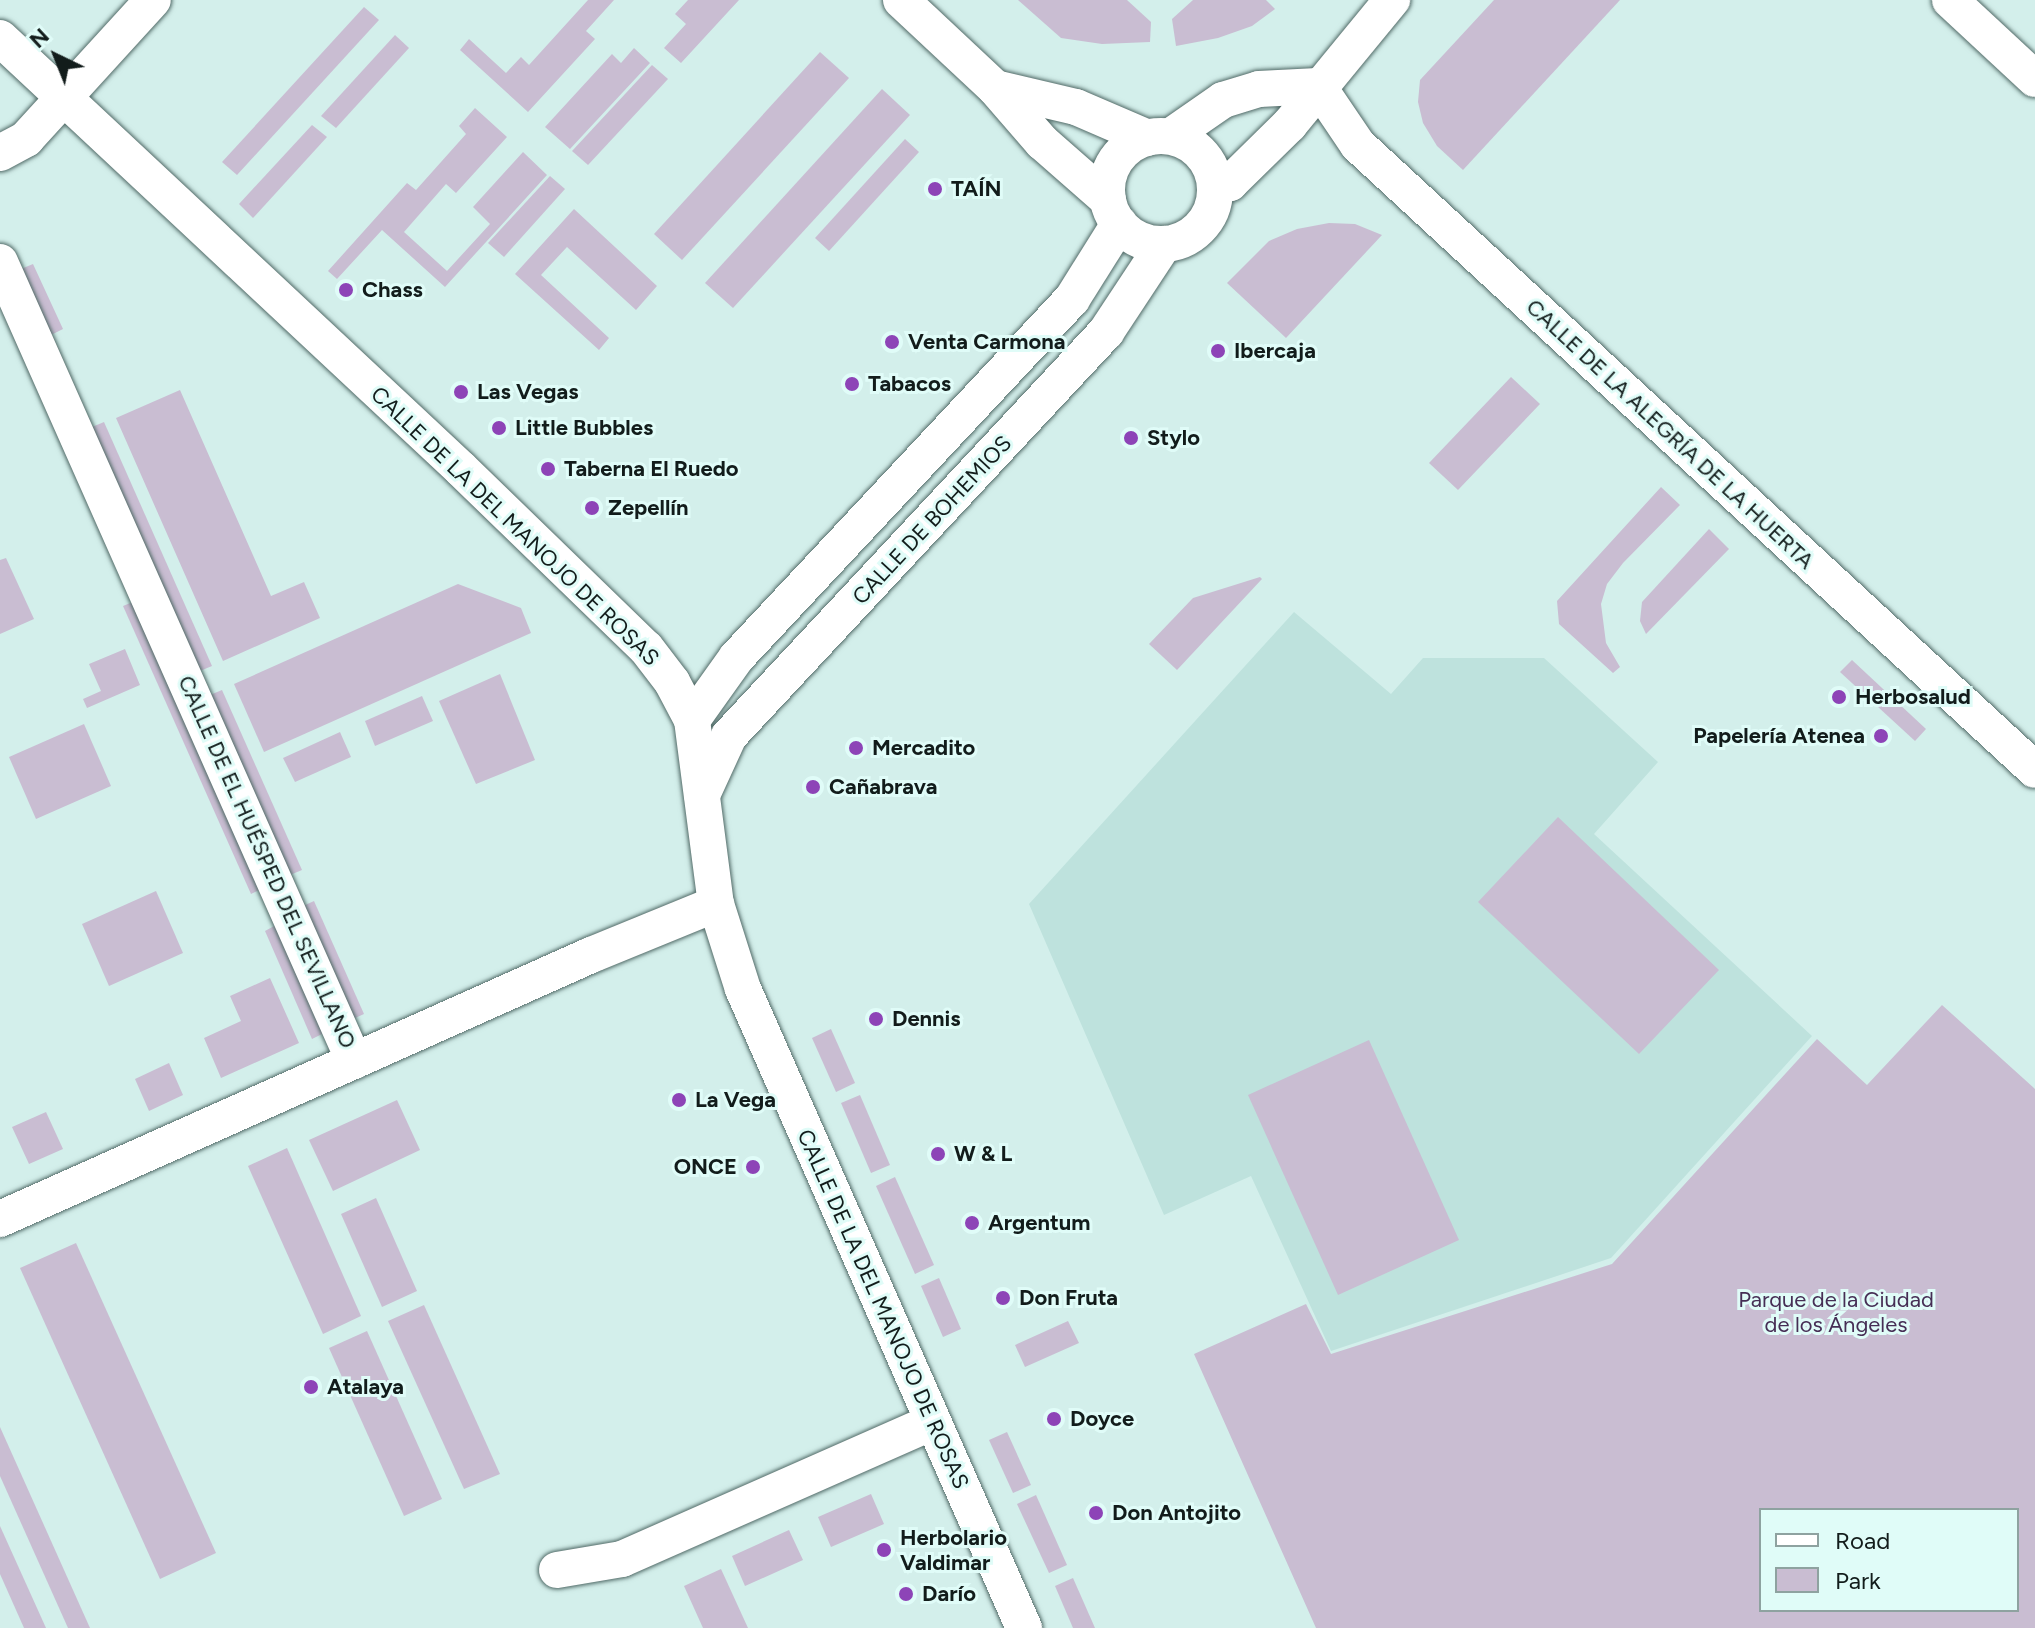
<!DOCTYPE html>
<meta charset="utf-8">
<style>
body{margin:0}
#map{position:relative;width:2035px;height:1628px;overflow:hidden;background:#d3efeb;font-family:Figtree,sans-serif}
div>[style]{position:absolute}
.built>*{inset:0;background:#bee2dd}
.green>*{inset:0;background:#c9bdd2}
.roads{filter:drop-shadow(0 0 2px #516a67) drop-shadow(0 0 2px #516a67)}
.street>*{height:36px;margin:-18px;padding:0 18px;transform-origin:18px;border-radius:18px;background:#fff}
.street>.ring{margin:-18px;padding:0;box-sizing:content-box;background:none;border:36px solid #fff;border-radius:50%}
.dots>*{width:22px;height:22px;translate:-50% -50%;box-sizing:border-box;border:4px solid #e0fcf8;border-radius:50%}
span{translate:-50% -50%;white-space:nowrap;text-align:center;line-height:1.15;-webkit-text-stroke:6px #e0fcf8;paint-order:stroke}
.poi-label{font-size:22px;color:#121c1b;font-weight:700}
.left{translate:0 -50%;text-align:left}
.right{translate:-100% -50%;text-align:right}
.street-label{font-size:22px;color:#121c1b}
.park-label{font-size:22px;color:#462e55}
.legend{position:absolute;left:1759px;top:1508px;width:260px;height:104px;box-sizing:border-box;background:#e0fcf8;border:2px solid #8ea2a0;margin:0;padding:10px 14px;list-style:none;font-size:24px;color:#121c1b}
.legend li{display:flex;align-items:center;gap:16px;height:40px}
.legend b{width:40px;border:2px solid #8ea2a0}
.north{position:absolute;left:16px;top:16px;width:80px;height:80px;-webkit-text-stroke:6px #e0fcf8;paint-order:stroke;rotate:317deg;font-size:22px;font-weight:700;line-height:32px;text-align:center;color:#121c1b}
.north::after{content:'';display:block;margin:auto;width:28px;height:36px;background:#121c1b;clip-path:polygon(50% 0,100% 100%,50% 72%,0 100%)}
</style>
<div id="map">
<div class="built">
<i style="clip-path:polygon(1294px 612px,1391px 694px,1423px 658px,1544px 658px,1658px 762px,1594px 834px,1812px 1036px,1611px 1258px,1331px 1351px,1251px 1176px,1164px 1215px,1029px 904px)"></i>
</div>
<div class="green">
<i style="clip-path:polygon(588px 0,614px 0,586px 31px,595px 39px,528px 112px,460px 50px,469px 39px,506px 73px,521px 57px,529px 65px)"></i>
<i style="clip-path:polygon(688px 0,739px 0,681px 63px,664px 48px,686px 24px,675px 14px)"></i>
<i style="clip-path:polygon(1018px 0,1127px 0,1151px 22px,1150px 42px,1102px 44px,1061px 38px)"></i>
<i style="clip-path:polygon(1193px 0,1266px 0,1275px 9px,1252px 26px,1218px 38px,1176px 46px,1172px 19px)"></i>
<i style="clip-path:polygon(1494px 0,1620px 0,1463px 170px,1437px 146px,1423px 123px,1418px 102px,1420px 80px)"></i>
<i style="clip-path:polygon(364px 7px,379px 20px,237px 175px,222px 162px)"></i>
<i style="clip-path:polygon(395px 35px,409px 48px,336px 128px,321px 116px)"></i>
<i style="clip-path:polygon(634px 48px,650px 63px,570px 149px,545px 127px,612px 54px,621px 63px)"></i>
<i style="clip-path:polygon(820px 52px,849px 78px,682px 260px,654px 234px)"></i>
<i style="clip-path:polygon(652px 65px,668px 79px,588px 165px,572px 151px)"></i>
<i style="clip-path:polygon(882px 89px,910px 115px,733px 308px,705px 283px)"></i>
<i style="clip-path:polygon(475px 108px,507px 137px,456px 193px,446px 184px,404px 232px,447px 271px,490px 224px,473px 207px,523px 152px,547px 175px,445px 287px,382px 230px,337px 279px,328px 271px,407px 183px,416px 190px,466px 134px,459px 126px)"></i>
<i style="clip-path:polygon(312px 125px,327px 137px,253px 218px,239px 204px)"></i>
<i style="clip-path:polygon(905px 139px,919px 152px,829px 251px,815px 238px)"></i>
<i style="clip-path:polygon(550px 176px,565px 189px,504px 257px,488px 243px)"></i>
<i style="clip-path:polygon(574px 209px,657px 286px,636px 310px,567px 247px,541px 275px,609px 338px,599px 350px,515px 274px)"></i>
<i style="clip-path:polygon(1329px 223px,1355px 224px,1382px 235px,1286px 338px,1227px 283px,1269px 241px,1297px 229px)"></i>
<i style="clip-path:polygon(33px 264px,63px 329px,51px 335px,21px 269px)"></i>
<i style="clip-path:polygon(1511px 377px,1540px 404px,1458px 490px,1429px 463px)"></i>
<i style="clip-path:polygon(180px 390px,271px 596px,304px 582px,320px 618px,223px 661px,116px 418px)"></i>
<i style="clip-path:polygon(104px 422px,212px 666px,200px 671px,92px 427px)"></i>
<i style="clip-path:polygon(1661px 487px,1680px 505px,1623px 563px,1607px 584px,1601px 604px,1606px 643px,1620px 667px,1613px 673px,1559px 624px,1557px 601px)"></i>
<i style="clip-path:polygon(1709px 529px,1729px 549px,1646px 634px,1640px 621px,1642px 602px)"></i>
<i style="clip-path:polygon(6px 558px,34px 619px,0 634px,0 560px)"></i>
<i style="clip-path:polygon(1260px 577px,1262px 579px,1177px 670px,1149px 644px,1193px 598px)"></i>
<i style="clip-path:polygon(458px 584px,521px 608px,531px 633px,264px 752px,234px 684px)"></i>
<i style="clip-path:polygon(135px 601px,263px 888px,251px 894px,123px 606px)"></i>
<i style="clip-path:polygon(125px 649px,140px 685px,87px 708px,83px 699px,101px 691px,89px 664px)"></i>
<i style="clip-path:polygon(1852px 660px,1926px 729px,1915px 741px,1840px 672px)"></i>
<i style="clip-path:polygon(500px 674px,535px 760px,476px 784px,439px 701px)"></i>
<i style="clip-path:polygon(222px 690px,302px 870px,290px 875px,210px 695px)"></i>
<i style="clip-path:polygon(422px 696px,433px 721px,375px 746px,365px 721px)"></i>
<i style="clip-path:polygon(84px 724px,111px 786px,36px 819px,9px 757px)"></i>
<i style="clip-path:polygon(340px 732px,351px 757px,295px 782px,283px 758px)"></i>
<i style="clip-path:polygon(1558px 817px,1719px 970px,1639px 1054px,1478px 902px)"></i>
<i style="clip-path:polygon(156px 891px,183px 953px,109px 986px,82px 924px)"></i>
<i style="clip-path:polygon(314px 901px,364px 1014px,353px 1019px,303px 906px)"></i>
<i style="clip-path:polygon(276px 925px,324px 1033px,312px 1039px,265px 931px)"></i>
<i style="clip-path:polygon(270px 978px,299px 1043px,221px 1078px,204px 1038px,241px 1021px,230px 996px)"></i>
<i style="clip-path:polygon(evenodd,1942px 1005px,2035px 1089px,2035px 1628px,1316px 1628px,1194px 1354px,1306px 1304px,1331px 1354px,1612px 1264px,1817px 1039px,1867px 1085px,1942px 1005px,2017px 1510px,2017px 1610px,1761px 1610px,1761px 1510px,2017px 1510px)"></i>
<i style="clip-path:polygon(831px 1029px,855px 1083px,836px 1092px,812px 1038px)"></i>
<i style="clip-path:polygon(1369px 1040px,1459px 1240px,1338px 1295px,1248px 1095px)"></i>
<i style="clip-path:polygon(169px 1063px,183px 1095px,149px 1111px,135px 1079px)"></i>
<i style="clip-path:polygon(860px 1095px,890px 1165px,871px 1173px,841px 1103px)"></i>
<i style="clip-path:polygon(397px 1100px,420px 1150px,333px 1191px,309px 1140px)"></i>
<i style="clip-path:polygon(46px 1112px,63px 1149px,29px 1164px,12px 1127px)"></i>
<i style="clip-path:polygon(287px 1148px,361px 1316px,323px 1334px,248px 1166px)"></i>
<i style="clip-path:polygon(895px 1177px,934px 1265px,915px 1274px,876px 1186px)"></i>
<i style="clip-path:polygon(376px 1198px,417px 1291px,382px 1307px,341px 1214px)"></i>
<i style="clip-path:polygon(76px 1243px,216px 1553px,160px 1579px,20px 1268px)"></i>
<i style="clip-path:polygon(939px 1278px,961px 1329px,943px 1337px,921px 1286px)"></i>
<i style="clip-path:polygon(424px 1305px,500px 1474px,464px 1489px,388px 1321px)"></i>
<i style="clip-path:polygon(1068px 1321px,1079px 1343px,1025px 1367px,1015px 1345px)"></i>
<i style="clip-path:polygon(367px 1331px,442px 1499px,404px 1516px,329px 1348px)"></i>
<i style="clip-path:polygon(0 1427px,90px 1628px,68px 1628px,0 1476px)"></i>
<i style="clip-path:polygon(1007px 1432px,1031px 1485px,1013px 1493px,989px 1440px)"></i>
<i style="clip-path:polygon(871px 1494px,884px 1524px,831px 1547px,818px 1517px)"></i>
<i style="clip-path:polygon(1036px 1495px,1067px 1565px,1049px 1573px,1017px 1504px)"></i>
<i style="clip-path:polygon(0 1526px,46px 1628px,24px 1628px,0 1574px)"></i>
<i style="clip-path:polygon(789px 1530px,803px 1560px,745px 1586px,732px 1556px)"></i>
<i style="clip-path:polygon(721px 1569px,748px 1628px,703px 1628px,684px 1586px)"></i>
<i style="clip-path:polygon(1073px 1578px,1095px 1628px,1073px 1628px,1055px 1586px)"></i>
</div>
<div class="roads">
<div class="street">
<i style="left:901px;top:0;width:129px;rotate:43.1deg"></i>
<i style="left:995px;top:88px;width:72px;rotate:49deg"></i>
<i style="left:1042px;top:142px;width:88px;rotate:41.3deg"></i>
<i style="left:1950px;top:0;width:116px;rotate:42.9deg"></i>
<i style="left:0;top:38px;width:631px;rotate:43.07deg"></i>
<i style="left:461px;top:469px;width:257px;rotate:44.1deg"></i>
<i style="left:646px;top:648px;width:43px;rotate:52.6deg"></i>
<i style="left:672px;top:682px;width:43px;rotate:62.2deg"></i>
<i style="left:692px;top:720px;width:186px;rotate:82.6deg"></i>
<i style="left:716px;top:904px;width:89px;rotate:72.4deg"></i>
<i style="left:743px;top:989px;width:698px;rotate:66.26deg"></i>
<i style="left:1318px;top:86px;width:71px;rotate:55.9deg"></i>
<i style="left:1358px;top:145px;width:921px;rotate:42.71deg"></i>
<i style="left:995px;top:88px;width:83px;rotate:13.2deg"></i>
<i style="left:1076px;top:107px;width:78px;rotate:23.3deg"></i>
<i class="ring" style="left:1107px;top:136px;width:72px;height:72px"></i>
<i style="left:1171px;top:136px;width:63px;rotate:-34.7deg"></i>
<i style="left:1223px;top:100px;width:38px;rotate:-17deg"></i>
<i style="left:1259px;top:89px;width:59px;rotate:-2.9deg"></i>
<i style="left:0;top:153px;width:30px;rotate:-28deg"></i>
<i style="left:26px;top:139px;width:188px;rotate:-47.6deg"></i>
<i style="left:1216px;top:187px;width:15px;rotate:-16deg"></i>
<i style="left:1230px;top:183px;width:84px;rotate:-44.5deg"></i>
<i style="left:1290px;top:124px;width:161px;rotate:-50.6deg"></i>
<i style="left:0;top:262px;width:874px;rotate:66.1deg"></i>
<i style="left:692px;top:720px;width:77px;rotate:-54.5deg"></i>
<i style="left:737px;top:657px;width:490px;rotate:-46.9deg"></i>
<i style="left:1072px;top:299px;width:89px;rotate:-57.9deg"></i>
<i style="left:702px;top:795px;width:65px;rotate:-65.4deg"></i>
<i style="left:729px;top:736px;width:553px;rotate:-46.98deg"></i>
<i style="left:1106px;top:332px;width:105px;rotate:-56.6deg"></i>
<i style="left:0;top:1219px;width:647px;rotate:-24.07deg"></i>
<i style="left:591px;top:955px;width:135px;rotate:-22.2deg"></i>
<i style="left:557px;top:1570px;width:66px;rotate:-9.6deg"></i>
<i style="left:622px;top:1559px;width:340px;rotate:-23.8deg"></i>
</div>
</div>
<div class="dots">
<i style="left:935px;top:189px;background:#8d44b7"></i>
<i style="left:346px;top:290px;background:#8d44b7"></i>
<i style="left:892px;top:342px;background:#8d44b7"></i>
<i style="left:1218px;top:351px;background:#8d44b7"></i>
<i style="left:852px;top:384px;background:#8d44b7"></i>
<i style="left:461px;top:392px;background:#8d44b7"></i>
<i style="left:499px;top:428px;background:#8d44b7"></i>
<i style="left:1131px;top:438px;background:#8d44b7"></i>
<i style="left:548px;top:469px;background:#8d44b7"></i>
<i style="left:592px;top:508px;background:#8d44b7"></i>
<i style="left:1839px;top:697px;background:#8d44b7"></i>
<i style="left:1881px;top:736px;background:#8d44b7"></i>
<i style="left:856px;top:748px;background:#8d44b7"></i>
<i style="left:813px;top:787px;background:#8d44b7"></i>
<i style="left:876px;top:1019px;background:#8d44b7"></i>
<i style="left:679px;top:1100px;background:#8d44b7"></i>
<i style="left:938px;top:1154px;background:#8d44b7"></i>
<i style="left:753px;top:1167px;background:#8d44b7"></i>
<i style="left:972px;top:1223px;background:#8d44b7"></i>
<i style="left:1003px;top:1298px;background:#8d44b7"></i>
<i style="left:311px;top:1387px;background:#8d44b7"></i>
<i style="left:1054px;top:1419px;background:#8d44b7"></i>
<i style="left:1096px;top:1513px;background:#8d44b7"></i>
<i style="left:884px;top:1550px;background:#8d44b7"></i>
<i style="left:906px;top:1594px;background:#8d44b7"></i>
</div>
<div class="poi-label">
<span class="left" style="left:951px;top:189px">TAÍN</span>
<span class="left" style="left:362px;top:290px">Chass</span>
<span class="left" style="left:908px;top:342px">Venta Carmona</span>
<span class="left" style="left:1234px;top:351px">Ibercaja</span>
<span class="left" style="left:868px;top:384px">Tabacos</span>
<span class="left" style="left:477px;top:392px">Las Vegas</span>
<span class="left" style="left:515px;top:428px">Little Bubbles</span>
<span class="left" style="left:1147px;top:438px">Stylo</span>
<span class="left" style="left:564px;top:469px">Taberna El Ruedo</span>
<span class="left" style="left:608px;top:508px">Zepellín</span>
<span class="left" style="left:1855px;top:697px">Herbosalud</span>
<span class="right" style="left:1865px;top:736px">Papelería Atenea</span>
<span class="left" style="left:872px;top:748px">Mercadito</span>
<span class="left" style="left:829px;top:787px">Cañabrava</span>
<span class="left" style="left:892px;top:1019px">Dennis</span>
<span class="left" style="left:695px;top:1100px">La Vega</span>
<span class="left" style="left:954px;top:1154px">W &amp; L</span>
<span class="right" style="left:737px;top:1167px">ONCE</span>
<span class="left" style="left:988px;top:1223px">Argentum</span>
<span class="left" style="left:1019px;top:1298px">Don Fruta</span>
<span class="left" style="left:327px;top:1387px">Atalaya</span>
<span class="left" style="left:1070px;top:1419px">Doyce</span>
<span class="left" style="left:1112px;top:1513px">Don Antojito</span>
<span class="left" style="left:900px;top:1550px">Herbolario<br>Valdimar</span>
<span class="left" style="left:922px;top:1594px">Darío</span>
</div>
<div class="street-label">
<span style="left:1670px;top:434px;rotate:43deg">CALLE DE LA ALEGRÍA DE LA HUERTA</span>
<span style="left:932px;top:520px;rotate:-47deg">CALLE DE BOHEMIOS</span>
<span style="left:515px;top:526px;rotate:44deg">CALLE DE LA DEL MANOJO DE ROSAS</span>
<span style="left:267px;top:862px;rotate:66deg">CALLE DE EL HUÉSPED DEL SEVILLANO</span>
<span style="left:883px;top:1309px;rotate:66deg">CALLE DE LA DEL MANOJO DE ROSAS</span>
</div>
<div class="park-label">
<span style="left:1836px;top:1312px">Parque de la Ciudad<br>de los Ángeles</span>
</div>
<ul class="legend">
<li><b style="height:10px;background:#fff"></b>Road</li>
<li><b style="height:22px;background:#c9bdd2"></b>Park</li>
</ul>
<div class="north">N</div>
</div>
